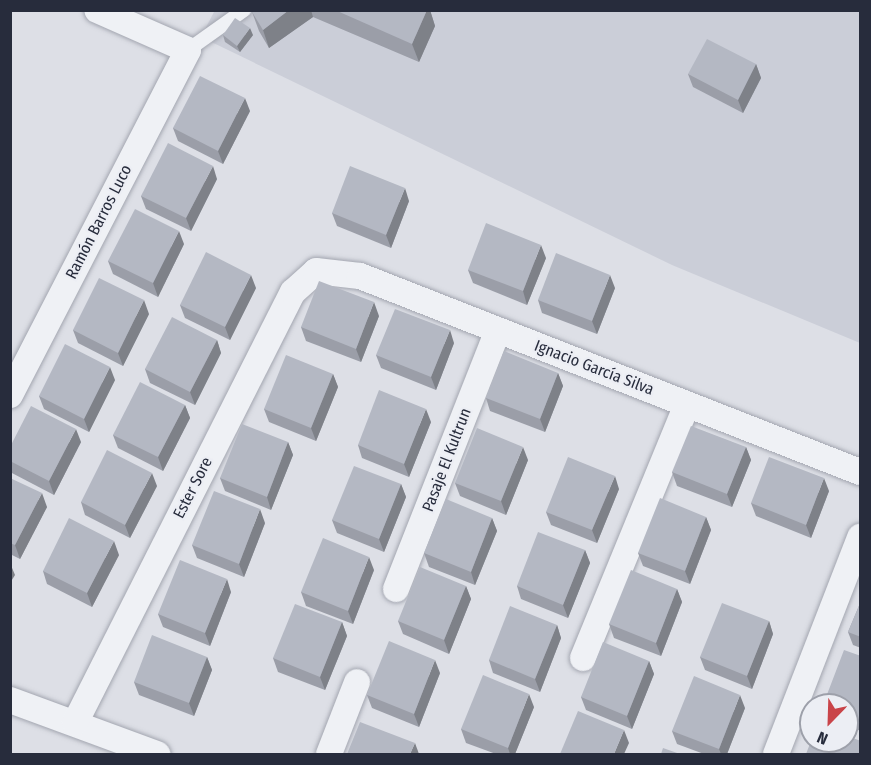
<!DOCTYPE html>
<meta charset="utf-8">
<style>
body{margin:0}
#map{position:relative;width:871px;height:765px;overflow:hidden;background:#dddfe6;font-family:"Fira Sans Condensed",sans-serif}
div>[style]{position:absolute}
.built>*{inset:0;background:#cbced8}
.roads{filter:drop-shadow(0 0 2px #a3a6b0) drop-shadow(0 0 2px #a3a6b0)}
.service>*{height:14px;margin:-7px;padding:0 7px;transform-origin:7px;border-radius:7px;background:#eff1f5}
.minor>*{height:26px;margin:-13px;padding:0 13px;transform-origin:13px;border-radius:13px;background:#eff1f5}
.wall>*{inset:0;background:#9b9ea8}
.shaded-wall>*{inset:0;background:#7e8188}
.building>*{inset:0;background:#b4b8c3}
span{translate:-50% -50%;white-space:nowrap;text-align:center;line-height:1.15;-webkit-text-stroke:4.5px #eceef4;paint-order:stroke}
.street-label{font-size:16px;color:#272c3c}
.frame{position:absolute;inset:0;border:12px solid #272c3c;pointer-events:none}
.north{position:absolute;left:799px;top:693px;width:60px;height:60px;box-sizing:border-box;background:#eceef4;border:2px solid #9da0aa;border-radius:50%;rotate:203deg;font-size:16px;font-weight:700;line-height:24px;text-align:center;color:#272c3c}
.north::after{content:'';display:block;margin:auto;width:21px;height:27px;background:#c94449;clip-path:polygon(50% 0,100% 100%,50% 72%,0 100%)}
</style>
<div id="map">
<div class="built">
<i style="clip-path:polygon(215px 10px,860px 11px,860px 343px,672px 265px,201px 37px)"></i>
</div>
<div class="roads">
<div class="service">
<i style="left:188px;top:50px;width:69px;rotate:-35.5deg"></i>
</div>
<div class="minor">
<i style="left:10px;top:395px;width:388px;rotate:-62.7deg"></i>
<i style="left:188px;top:50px;width:99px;rotate:-156.3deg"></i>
<i style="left:396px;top:589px;width:278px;rotate:-68.5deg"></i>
<i style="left:583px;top:658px;width:274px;rotate:-67.7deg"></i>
<i style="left:10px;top:700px;width:157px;rotate:20.2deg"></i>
<i style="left:75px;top:723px;width:483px;rotate:-63.2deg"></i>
<i style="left:293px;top:292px;width:31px;rotate:-42deg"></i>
<i style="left:316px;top:271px;width:44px;rotate:6.5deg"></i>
<i style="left:360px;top:276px;width:537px;rotate:21.41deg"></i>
<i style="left:329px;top:754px;width:77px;rotate:-68.7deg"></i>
<i style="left:776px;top:754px;width:233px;rotate:-68.8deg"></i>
</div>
</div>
<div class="wall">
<i style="clip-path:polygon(256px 10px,430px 10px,435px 26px,419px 62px,313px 17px,269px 48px,259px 31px,252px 12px)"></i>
<i style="clip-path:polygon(223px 35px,253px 35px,240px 52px,225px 42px)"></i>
<i style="clip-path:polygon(756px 64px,761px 78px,743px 113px,693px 87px,688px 74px)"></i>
<i style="clip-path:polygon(250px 111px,223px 164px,178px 141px,173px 128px)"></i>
<i style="clip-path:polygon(217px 179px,191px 231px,146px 209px,141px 196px)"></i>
<i style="clip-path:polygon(409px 201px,391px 248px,337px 226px,332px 213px)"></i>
<i style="clip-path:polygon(184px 244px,158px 297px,113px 274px,108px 261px)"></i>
<i style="clip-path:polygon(546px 258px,527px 305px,473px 283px,468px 270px)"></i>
<i style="clip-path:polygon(256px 288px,230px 340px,185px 318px,180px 305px)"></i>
<i style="clip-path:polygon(615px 288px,597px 334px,542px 313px,538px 300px)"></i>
<i style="clip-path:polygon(149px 314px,123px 366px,78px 343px,73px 330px)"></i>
<i style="clip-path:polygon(379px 316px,361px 362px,306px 341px,301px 327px)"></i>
<i style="clip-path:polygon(217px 340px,221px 353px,195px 405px,150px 383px,145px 369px)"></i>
<i style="clip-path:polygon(454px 343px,436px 390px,381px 368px,376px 355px)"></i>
<i style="clip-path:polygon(558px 373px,563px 386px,545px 432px,490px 411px,486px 398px)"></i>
<i style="clip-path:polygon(333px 374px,338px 387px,316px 441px,269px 422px,264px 409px)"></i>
<i style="clip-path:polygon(115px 380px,89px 432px,44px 409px,39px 396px)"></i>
<i style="clip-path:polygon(185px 405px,190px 418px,163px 471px,118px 448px,113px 435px)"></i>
<i style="clip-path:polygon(431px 422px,409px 477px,362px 458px,358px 445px)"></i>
<i style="clip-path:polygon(81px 442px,54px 495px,10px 472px,10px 447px)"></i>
<i style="clip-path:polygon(288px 442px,293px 455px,271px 510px,225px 491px,220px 478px)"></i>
<i style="clip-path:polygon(746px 447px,751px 460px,732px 507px,677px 486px,672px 472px)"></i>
<i style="clip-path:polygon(528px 460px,506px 515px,460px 496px,455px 483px)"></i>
<i style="clip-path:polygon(10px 478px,47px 507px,20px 559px,10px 554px)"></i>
<i style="clip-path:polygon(401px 484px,406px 497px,384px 552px,337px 533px,332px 520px)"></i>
<i style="clip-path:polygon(157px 486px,130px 538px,85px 515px,81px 502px)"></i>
<i style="clip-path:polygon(619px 489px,597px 543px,551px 525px,546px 512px)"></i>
<i style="clip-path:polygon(829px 491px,811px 538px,756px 516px,751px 503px)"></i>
<i style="clip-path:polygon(706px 517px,711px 530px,690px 584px,643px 566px,638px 553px)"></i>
<i style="clip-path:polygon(492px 518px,497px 531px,475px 585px,429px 567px,424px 553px)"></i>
<i style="clip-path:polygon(265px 523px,244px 577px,197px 558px,192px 545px)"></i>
<i style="clip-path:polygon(585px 550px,590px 563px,568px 618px,521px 599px,517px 586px)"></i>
<i style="clip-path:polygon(119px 555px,92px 607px,47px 584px,43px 571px)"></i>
<i style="clip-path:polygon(374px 570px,353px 624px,306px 606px,301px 592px)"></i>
<i style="clip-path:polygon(466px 586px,471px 599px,449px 654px,403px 634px,398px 621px)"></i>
<i style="clip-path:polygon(677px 589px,682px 602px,661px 656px,614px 638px,609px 624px)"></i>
<i style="clip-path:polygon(231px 592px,210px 646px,163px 627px,158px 614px)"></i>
<i style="clip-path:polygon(861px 601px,861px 648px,853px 645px,848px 632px)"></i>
<i style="clip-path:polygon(769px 621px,773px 634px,752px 689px,705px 670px,700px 657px)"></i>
<i style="clip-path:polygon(342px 622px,347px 636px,325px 690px,278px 672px,273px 658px)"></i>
<i style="clip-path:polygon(557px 625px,561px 638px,540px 692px,493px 673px,489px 660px)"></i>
<i style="clip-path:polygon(861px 656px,861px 731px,847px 726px,847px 705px)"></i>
<i style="clip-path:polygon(207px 657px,212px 670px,194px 716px,139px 695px,134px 682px)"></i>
<i style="clip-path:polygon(649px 661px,654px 674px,632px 729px,586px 710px,581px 697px)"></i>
<i style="clip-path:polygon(440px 673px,419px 727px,372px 708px,367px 695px)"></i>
<i style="clip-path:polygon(534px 707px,515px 754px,496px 754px,466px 743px,461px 729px)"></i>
<i style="clip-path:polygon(745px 708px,727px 754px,704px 754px,677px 744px,672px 731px)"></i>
</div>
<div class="shaded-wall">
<i style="clip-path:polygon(289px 10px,311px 10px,313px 17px,269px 48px,263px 30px)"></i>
<i style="clip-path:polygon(427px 10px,430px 10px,435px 26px,419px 62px,412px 44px)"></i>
<i style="clip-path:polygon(250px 28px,253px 35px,240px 52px,237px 46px)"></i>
<i style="clip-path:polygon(756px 64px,761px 78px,743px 113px,738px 100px)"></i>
<i style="clip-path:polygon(245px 98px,250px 111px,223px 164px,218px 151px)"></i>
<i style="clip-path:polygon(213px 166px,217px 179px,191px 231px,186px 218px)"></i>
<i style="clip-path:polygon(405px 188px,409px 201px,391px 248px,386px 235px)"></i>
<i style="clip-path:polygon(179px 231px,184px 244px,158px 297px,153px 283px)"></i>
<i style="clip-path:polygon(541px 245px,546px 258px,527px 305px,523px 291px)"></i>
<i style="clip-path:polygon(251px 275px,256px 288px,230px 340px,225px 327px)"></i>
<i style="clip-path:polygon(610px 275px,615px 288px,597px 334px,592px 321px)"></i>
<i style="clip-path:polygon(144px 300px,149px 314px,123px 366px,118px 353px)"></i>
<i style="clip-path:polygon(374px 302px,379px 316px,361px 362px,356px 349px)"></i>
<i style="clip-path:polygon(450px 330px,454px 343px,436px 390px,431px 377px)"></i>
<i style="clip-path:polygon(217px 340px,221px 353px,195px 405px,190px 392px)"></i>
<i style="clip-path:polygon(110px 367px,115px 380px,89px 432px,84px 419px)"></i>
<i style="clip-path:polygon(558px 373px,563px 386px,545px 432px,540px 419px)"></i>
<i style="clip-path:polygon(333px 374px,338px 387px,316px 441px,311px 428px)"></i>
<i style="clip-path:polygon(185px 405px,190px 418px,163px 471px,158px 457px)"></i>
<i style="clip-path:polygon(426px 409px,431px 422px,409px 477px,404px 464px)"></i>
<i style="clip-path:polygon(76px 429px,81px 442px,54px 495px,49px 481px)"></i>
<i style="clip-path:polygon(288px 442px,293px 455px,271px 510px,267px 497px)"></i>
<i style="clip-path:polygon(523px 447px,528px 460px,506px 515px,501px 501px)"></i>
<i style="clip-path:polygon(746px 447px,751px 460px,732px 507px,727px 494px)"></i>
<i style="clip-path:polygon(152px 473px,157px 486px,130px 538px,125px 525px)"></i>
<i style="clip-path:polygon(615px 476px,619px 489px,597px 543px,592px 530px)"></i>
<i style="clip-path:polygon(824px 478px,829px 491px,811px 538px,806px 525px)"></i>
<i style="clip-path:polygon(401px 484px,406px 497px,384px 552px,379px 539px)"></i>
<i style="clip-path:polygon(42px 493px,47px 507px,20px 559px,15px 545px)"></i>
<i style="clip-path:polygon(260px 509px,265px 523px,244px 577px,239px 564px)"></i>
<i style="clip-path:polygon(706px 517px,711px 530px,690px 584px,685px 571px)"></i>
<i style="clip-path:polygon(492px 518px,497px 531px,475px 585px,471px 572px)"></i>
<i style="clip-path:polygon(114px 541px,119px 555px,92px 607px,87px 593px)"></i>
<i style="clip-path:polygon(585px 550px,590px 563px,568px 618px,563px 605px)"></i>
<i style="clip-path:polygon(369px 557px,374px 570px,353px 624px,348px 611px)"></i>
<i style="clip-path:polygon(10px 563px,15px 575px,10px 583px)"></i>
<i style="clip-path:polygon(227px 579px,231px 592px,210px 646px,205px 633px)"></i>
<i style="clip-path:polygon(466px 586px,471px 599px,449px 654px,444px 640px)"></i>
<i style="clip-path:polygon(677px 589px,682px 602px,661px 656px,656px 643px)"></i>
<i style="clip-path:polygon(769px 621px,773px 634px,752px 689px,747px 676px)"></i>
<i style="clip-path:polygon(342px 622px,347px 636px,325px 690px,320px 677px)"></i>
<i style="clip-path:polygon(557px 625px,561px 638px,540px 692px,535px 679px)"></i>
<i style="clip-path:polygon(207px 657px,212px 670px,194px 716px,189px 703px)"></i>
<i style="clip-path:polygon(435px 660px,440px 673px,419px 727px,414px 714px)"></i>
<i style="clip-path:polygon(649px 661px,654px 674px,632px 729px,627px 716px)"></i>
<i style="clip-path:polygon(529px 694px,534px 707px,515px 754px,510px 754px,508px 748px)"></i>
<i style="clip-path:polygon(740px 695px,745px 708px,727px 754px,721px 754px,719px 749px)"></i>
<i style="clip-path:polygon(624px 730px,629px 743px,624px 754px,614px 754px)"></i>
<i style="clip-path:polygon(415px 743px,419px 754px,410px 754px)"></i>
</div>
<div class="building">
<i style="clip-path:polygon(256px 10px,289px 10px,263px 30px,252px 12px)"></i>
<i style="clip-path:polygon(335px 10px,427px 10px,412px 44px)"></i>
<i style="clip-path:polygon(235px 18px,250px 28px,237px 46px,223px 35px)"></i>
<i style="clip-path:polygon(707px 39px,756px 64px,738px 100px,688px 74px)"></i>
<i style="clip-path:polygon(200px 76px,245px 98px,218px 151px,173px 128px)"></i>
<i style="clip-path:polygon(168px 143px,213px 166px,186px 218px,141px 196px)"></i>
<i style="clip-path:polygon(350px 166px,405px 188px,386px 235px,332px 213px)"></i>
<i style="clip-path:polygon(135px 209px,179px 231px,153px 283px,108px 261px)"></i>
<i style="clip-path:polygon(486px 223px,541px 245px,523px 291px,468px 270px)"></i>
<i style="clip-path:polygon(206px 252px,251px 275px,225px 327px,180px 305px)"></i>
<i style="clip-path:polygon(556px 253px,610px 275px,592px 321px,538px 300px)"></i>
<i style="clip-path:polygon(99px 278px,144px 300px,118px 353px,73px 330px)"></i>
<i style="clip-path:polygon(319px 281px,374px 302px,356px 349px,301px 327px)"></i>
<i style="clip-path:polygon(395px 309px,450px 330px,431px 377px,376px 355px)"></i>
<i style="clip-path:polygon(172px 317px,217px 340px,190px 392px,145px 369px)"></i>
<i style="clip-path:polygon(65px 344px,110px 367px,84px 419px,39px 396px)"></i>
<i style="clip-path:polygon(504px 351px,558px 373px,540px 419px,486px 398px)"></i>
<i style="clip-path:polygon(286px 355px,333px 374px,311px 428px,264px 409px)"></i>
<i style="clip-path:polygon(140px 382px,185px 405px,158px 457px,113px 435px)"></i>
<i style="clip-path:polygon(379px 390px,426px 409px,404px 464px,358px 445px)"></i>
<i style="clip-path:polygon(31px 406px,76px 429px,49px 481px,10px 461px,10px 447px)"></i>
<i style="clip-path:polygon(242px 424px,288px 442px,267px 497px,220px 478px)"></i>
<i style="clip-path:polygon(691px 426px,746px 447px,727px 494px,672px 472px)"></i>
<i style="clip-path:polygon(477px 428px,523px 447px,501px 501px,455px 483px)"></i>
<i style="clip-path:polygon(107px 450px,152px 473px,125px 525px,81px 502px)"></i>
<i style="clip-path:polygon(568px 457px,615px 476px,592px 530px,546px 512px)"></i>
<i style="clip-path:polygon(769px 457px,824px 478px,806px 525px,751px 503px)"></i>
<i style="clip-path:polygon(354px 466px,401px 484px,379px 539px,332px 520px)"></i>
<i style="clip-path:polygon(10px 478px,42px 493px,15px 545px,10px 543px)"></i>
<i style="clip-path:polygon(214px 491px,260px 509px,239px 564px,192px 545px)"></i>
<i style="clip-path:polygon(660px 498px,706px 517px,685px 571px,638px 553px)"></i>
<i style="clip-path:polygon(446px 499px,492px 518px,471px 572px,424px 553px)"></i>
<i style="clip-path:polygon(69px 518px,114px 541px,87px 593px,43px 571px)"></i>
<i style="clip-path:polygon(538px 532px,585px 550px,563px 605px,517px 586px)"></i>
<i style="clip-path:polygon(323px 538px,369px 557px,348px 611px,301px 592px)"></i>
<i style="clip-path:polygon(180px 560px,227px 579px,205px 633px,158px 614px)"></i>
<i style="clip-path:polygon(420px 567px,466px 586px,444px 640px,398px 621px)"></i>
<i style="clip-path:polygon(631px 570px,677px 589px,656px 643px,609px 624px)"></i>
<i style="clip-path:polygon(861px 601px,861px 637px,848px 632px)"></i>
<i style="clip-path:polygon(722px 603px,769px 621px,747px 676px,700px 657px)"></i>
<i style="clip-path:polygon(295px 604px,342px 622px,320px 677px,273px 658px)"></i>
<i style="clip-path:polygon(510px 606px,557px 625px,535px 679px,489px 660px)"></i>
<i style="clip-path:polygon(152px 635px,207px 657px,189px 703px,134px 682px)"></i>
<i style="clip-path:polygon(389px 641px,435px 660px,414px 714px,367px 695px)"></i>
<i style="clip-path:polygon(603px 642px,649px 661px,627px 716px,581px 697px)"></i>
<i style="clip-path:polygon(844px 650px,861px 656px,861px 720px,847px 714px,847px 705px,823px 705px)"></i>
<i style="clip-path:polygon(483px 675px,529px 694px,508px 748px,461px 729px)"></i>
<i style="clip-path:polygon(694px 676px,740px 695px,719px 749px,672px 731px)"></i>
<i style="clip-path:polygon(578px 711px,624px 730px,614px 754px,560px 754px)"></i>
<i style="clip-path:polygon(360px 722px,415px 743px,410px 754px,347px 754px)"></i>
<i style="clip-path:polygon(847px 736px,861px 741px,860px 754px,806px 754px,811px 741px,847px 741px)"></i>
<i style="clip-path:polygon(663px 748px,680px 754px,661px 754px)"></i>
</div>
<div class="street-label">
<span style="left:99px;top:222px;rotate:-63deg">Ramón Barros Luco</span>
<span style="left:594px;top:368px;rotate:21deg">Ignacio García Silva</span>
<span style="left:447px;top:460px;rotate:-69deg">Pasaje El Kultrun</span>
<span style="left:193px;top:488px;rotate:-63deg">Ester Sore</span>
</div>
<div class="frame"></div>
<div class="north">N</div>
</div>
